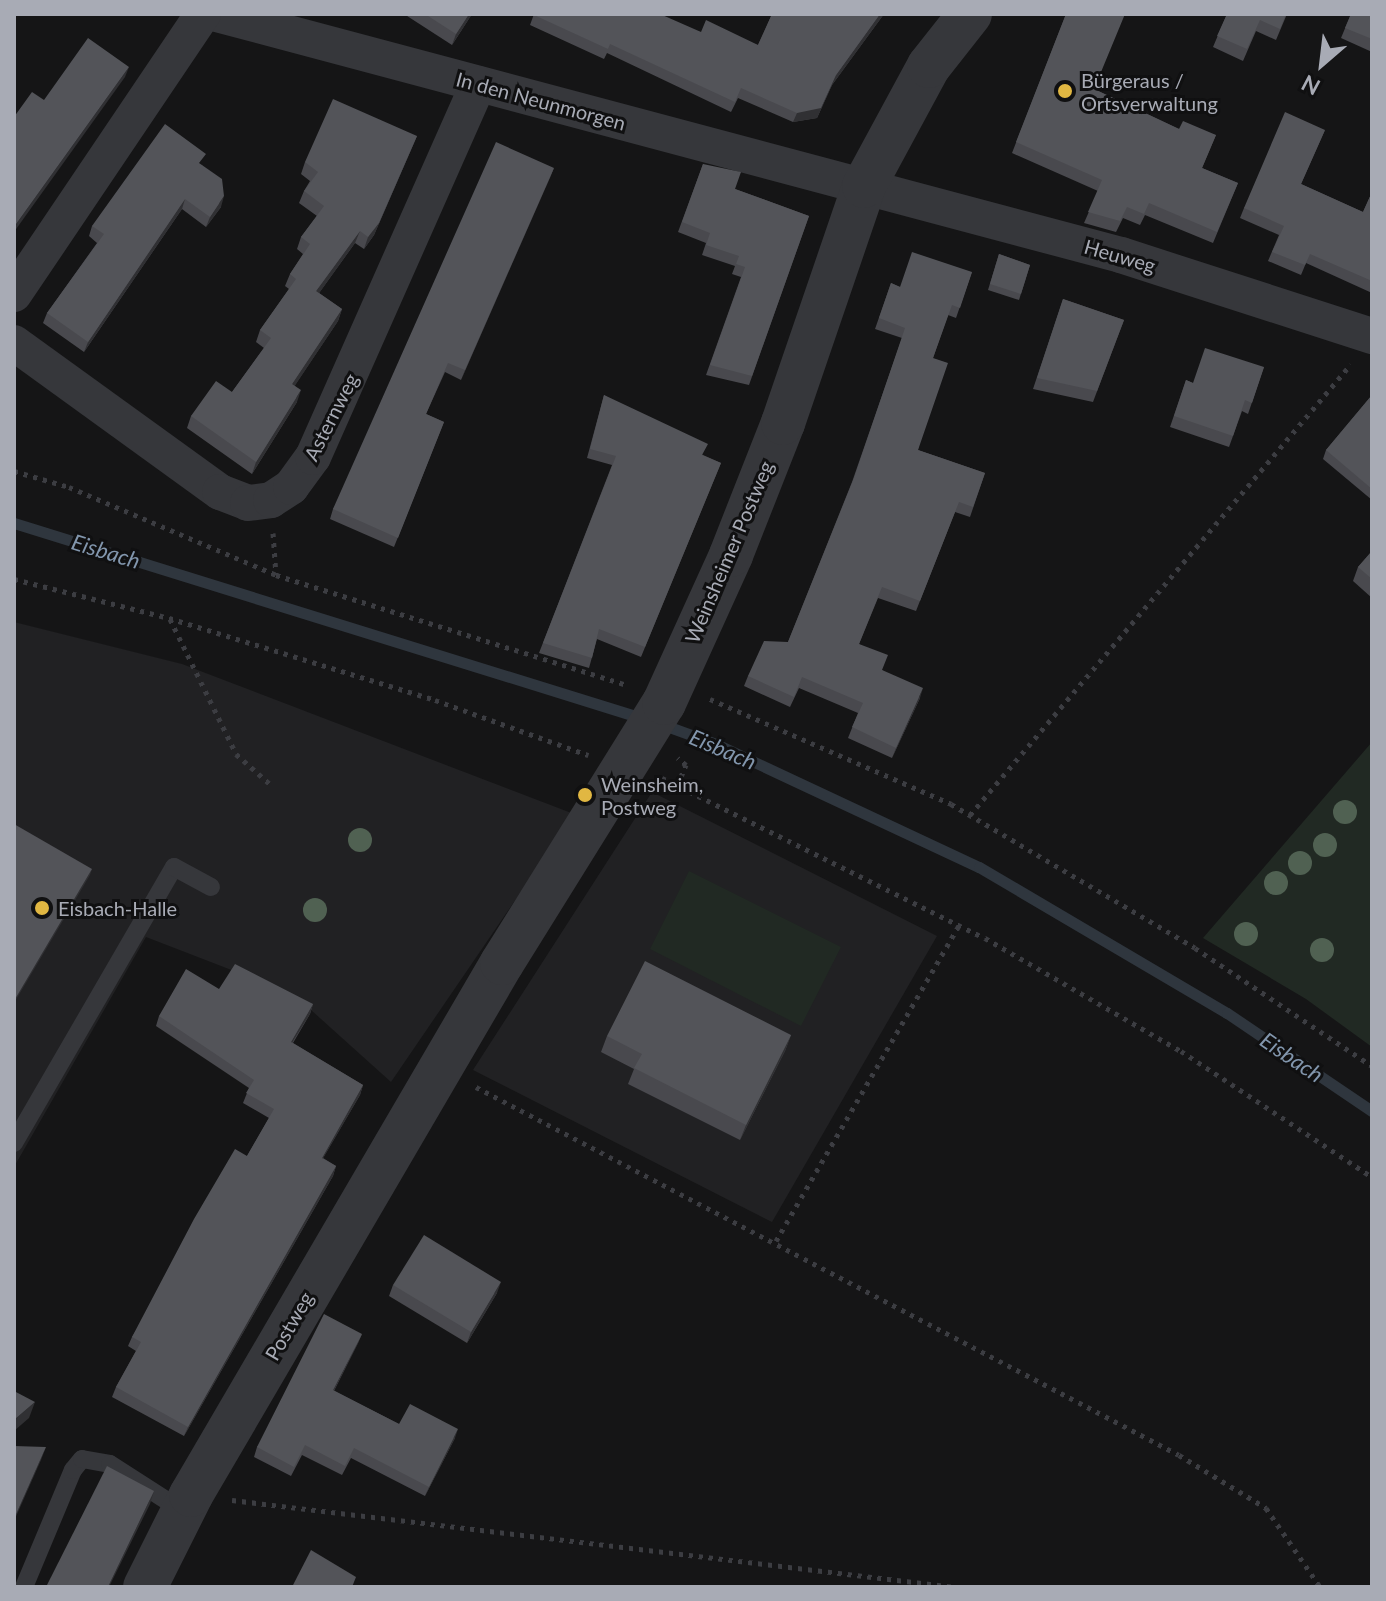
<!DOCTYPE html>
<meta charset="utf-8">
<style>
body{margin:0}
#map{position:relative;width:1386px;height:1601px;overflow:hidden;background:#151516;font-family:Lato,sans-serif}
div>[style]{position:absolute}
.built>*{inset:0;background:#212123}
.green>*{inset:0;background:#212923}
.stream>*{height:11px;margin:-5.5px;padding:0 5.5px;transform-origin:5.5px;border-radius:5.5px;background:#2f363e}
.path>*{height:5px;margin-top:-2.5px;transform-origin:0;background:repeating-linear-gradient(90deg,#3c3d42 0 4px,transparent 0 10px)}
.service>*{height:18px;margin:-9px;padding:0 9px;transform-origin:9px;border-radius:9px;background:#36373b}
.minor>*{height:36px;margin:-18px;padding:0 18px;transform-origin:18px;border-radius:18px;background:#36373b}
.tertiary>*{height:44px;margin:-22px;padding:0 22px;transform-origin:22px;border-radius:22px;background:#36373b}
.trees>*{width:24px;height:24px;margin:-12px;border-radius:50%;background:#506152}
.wall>*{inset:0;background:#49494e}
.shaded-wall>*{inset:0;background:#303033}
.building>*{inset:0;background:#535459}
.dots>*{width:22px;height:22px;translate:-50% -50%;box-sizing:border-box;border:4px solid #101011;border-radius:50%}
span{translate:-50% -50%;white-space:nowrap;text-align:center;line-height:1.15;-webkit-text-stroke:6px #101011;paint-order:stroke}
.poi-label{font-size:20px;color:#a8abb5}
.left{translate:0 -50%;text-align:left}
.street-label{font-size:20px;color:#a8abb5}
.water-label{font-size:22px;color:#8296ad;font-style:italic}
.frame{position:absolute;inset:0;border:16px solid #a8abb5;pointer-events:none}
.north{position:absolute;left:1282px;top:24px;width:80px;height:80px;-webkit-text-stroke:6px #101011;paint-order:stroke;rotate:208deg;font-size:22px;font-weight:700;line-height:32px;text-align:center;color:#a8abb5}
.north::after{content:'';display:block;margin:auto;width:28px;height:36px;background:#a8abb5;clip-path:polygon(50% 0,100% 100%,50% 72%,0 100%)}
</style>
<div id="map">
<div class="built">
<i style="clip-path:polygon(14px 622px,182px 664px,574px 814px,391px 1082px,311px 1010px,247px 976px,146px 937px,14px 1167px)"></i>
<i style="clip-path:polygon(652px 792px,937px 936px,772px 1222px,473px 1070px)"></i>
</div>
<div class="green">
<i style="clip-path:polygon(1372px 742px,1372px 1047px,1306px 999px,1203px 938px)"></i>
<i style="clip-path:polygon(689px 871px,841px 947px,801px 1026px,650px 949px)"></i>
</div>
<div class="stream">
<i style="left:14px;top:523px;width:661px;rotate:17.26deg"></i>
<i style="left:661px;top:724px;width:59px;rotate:20deg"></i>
<i style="left:716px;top:744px;width:290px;rotate:25.1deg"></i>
<i style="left:979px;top:867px;width:288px;rotate:30.5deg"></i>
<i style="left:1227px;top:1013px;width:175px;rotate:34.1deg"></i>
</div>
<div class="path">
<i style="left:14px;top:471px;width:57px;rotate:16.2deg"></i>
<i style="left:69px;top:487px;width:225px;rotate:23deg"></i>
<i style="left:276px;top:575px;width:369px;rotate:17.4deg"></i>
<i style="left:273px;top:533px;width:42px;rotate:85.9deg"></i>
<i style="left:14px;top:579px;width:160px;rotate:14.1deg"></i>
<i style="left:169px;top:618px;width:278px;rotate:17.1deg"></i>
<i style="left:435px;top:700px;width:163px;rotate:19.8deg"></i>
<i style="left:170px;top:619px;width:150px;rotate:63.9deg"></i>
<i style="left:236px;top:754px;width:45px;rotate:41.4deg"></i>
<i style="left:710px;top:699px;width:263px;rotate:23.5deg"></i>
<i style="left:951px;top:804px;width:283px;rotate:30.5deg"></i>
<i style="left:1195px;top:948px;width:213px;rotate:33.7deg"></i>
<i style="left:662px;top:778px;width:360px;rotate:26.4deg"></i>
<i style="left:985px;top:938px;width:226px;rotate:30deg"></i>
<i style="left:1181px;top:1051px;width:229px;rotate:33.4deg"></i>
<i style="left:677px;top:786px;width:23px;rotate:-67deg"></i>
<i style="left:686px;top:765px;width:11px;rotate:-139deg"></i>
<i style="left:970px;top:815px;width:590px;rotate:-49.81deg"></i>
<i style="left:476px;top:1087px;width:793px;rotate:27.63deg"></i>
<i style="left:1179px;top:1455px;width:102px;rotate:31.3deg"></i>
<i style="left:1266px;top:1508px;width:96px;rotate:55.6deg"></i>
<i style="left:776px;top:1241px;width:365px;rotate:-59.9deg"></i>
<i style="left:232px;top:1500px;width:728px;rotate:6.86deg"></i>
</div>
<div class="service">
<i style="left:14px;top:1143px;width:319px;rotate:-59.9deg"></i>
<i style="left:174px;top:867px;width:42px;rotate:28.4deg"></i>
<i style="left:24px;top:1587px;width:127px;rotate:-67.3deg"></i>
<i style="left:73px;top:1470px;width:14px;rotate:-51deg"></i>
<i style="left:82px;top:1459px;width:28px;rotate:10deg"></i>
<i style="left:110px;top:1464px;width:87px;rotate:32.8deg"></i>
</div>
<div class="minor">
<i style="left:217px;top:14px;width:936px;rotate:14.93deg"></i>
<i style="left:1121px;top:255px;width:264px;rotate:17.9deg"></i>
<i style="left:14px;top:294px;width:338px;rotate:-56deg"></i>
<i style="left:14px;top:343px;width:254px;rotate:35.9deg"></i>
<i style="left:220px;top:492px;width:30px;rotate:21deg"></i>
<i style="left:248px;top:503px;width:23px;rotate:-7deg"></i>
<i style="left:271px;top:500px;width:24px;rotate:-33deg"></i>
<i style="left:291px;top:487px;width:37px;rotate:-54deg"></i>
<i style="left:313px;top:457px;width:408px;rotate:-66.1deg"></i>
</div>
<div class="tertiary">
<i style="left:145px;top:1587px;width:103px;rotate:-63.4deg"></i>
<i style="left:191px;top:1495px;width:616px;rotate:-59.69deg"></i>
<i style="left:502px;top:963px;width:306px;rotate:-58.1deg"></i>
<i style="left:664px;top:703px;width:162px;rotate:-65.6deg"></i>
<i style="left:731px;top:555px;width:142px;rotate:-68.5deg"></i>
<i style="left:783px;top:423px;width:250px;rotate:-71.1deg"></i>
<i style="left:864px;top:186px;width:136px;rotate:-61.6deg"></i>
<i style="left:929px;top:66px;width:66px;rotate:-51.7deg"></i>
</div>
<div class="trees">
<i style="left:1345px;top:812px"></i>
<i style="left:360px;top:840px"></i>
<i style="left:1325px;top:845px"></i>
<i style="left:1300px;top:863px"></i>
<i style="left:1276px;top:883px"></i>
<i style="left:315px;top:910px"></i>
<i style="left:1246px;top:934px"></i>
<i style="left:1322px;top:950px"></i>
</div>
<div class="wall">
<i style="clip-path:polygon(404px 14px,472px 14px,452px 45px)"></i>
<i style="clip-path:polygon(534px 14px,701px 32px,758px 45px,772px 14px,884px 14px,832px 85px,817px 118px,793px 122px,738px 98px,731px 112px,607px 53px,604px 59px,530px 25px)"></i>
<i style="clip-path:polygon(1066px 14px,1094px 89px,1179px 129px,1216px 135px,1202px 168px,1238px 183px,1213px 243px,1145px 215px,1140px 225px,1123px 218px,1116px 232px,1084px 223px,1098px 191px,1012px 153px)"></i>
<i style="clip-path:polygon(1227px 14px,1287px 14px,1276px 40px,1256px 31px,1243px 61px,1213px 47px)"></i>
<i style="clip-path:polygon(1351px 14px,1372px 14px,1372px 52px,1341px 38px)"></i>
<i style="clip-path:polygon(1325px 130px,1301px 184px,1363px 212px,1372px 192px,1372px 293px,1306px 263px,1301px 275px,1268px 261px,1279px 235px,1240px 218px,1244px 208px)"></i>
<i style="clip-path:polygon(417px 136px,374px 235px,364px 249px,355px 243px,319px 293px,342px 309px,338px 321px,295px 385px,297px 402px,252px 474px,187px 428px,191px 416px,232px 392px,264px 348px,256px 342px,260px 330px,289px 289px,285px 286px,290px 274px,303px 254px,297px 249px,301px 237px,317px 216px,299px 203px,304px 191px,310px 181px,301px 174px,305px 162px)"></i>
<i style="clip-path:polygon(703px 164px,735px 189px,809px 216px,749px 385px,706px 375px,741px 277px,732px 274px,735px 266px,702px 255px,706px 243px,678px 232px)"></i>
<i style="clip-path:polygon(202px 165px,221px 207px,206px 227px,182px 209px,84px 352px,43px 323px,47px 313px,97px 243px,89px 236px,92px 226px)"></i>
<i style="clip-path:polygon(554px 168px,461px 380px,445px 372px,426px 414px,444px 422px,394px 547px,330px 519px,333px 509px)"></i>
<i style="clip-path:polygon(999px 254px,1030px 265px,1019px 300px,988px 290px)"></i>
<i style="clip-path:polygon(972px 272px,956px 318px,948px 315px,933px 358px,918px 450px,985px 473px,970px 517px,955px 512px,916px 611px,878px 598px,859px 644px,882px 670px,920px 698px,892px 758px,848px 738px,858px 713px,799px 688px,790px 707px,744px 686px,748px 676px,788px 642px,852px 482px,902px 338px,875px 329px,891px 283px,900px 287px)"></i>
<i style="clip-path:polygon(1063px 299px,1124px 320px,1093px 402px,1033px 389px)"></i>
<i style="clip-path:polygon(1264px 367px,1248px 414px,1242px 411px,1229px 447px,1170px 427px,1186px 380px,1193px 383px)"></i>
<i style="clip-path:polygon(604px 395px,703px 455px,721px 463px,641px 657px,597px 639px,589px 668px,539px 653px,612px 465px,587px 458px)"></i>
<i style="clip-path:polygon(1372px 395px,1372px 500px,1323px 459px,1326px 450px)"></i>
<i style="clip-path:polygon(1372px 551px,1372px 598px,1353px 581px,1358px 567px)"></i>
<i style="clip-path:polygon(219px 989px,313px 1004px,310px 1014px,293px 1043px,363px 1085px,360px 1095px,323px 1158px,336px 1166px,333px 1176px,184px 1436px,112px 1397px,116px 1387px,136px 1351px,128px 1346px,132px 1337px,247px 1156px,269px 1118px,243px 1103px,249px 1088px,156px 1026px,159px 1016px)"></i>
<i style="clip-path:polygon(791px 1035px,785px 1051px,740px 1140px,628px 1084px,634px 1069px,601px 1052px,607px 1036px)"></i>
<i style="clip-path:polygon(393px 1285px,497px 1293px,467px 1343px,389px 1296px)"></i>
<i style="clip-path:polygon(362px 1334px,358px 1343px,334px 1391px,399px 1424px,455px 1438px,425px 1496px,351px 1458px,342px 1475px,302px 1455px,291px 1476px,254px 1457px,257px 1447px)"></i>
</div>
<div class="shaded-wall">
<i style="clip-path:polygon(469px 14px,472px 14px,452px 45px,456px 34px)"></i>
<i style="clip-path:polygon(880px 14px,884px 14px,832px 85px,817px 118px,793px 122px,797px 113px,836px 75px)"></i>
<i style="clip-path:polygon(129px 67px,125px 77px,14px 232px,14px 227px)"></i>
<i style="clip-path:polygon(417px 136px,374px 235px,364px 249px,368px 237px)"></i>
<i style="clip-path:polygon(554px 168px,550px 178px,461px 380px,465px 370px)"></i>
<i style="clip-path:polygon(224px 196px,221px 207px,206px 227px,210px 217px)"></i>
<i style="clip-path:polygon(185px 199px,182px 209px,84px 352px,88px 342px)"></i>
<i style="clip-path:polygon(360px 231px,355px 243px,312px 303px,316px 291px)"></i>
<i style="clip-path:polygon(342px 309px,338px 321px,288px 396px,292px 384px)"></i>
<i style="clip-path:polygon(301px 390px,297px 402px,252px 474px,256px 462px)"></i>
<i style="clip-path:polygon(923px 688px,920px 698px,892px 758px,896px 748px)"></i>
<i style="clip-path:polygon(92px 869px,90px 875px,14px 1003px,14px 1001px)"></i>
<i style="clip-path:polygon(313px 1004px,310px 1014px,287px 1051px,291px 1042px)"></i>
<i style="clip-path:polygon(791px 1035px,785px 1051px,740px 1140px,746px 1125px)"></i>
<i style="clip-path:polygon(363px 1085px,360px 1095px,318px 1167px,322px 1158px)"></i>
<i style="clip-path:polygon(336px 1166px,333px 1176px,184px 1436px,188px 1427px)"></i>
<i style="clip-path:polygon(501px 1282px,497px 1293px,467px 1343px,471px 1332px)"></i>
<i style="clip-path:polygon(362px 1334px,358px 1343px,329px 1400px,333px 1390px)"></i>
<i style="clip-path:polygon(35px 1402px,29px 1418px,14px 1431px,14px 1420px)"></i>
<i style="clip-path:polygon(458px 1429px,455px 1438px,425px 1496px,429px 1487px)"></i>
<i style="clip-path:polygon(46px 1447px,41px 1460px,14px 1521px,14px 1519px)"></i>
<i style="clip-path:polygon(154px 1491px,150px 1504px,109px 1587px,108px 1587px)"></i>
</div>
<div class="building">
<i style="clip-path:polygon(425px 14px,469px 14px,456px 34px)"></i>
<i style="clip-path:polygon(534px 14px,660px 14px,701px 32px,706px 20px,758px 45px,772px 14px,880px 14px,836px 75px,821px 108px,797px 113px,741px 88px,735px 102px,610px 44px,608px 49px,534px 15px)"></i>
<i style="clip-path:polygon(1066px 14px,1125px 14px,1094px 89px,1179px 129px,1183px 121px,1216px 135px,1202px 168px,1238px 183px,1217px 232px,1149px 203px,1144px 214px,1127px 207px,1120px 221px,1088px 212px,1102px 180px,1016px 142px)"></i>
<i style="clip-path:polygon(1227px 14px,1286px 14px,1280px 29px,1260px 20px,1247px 49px,1217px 36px)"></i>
<i style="clip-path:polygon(1351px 14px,1372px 14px,1372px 39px,1345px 28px)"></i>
<i style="clip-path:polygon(88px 38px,129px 67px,14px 227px,14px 117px,32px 92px,44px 100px)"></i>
<i style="clip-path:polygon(333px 99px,417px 136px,379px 223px,368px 237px,360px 231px,316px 291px,342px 309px,292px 384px,301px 390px,256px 462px,191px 416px,216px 381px,232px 392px,271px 338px,260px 330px,296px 279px,290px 274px,310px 244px,301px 237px,324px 206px,304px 191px,318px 172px,305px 162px)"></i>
<i style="clip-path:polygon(1285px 112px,1325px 130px,1301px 184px,1363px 212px,1372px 192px,1372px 281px,1310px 254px,1305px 265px,1272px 252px,1284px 226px,1244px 208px)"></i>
<i style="clip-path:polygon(165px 124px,206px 154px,199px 163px,222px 179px,224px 196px,210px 217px,185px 199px,88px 342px,47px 313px,104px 234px,92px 226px)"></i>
<i style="clip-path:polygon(496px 142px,554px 168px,465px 370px,448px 363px,426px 414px,444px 422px,398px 538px,333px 509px)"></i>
<i style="clip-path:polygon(703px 164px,741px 172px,735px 189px,809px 216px,752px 376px,710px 365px,745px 267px,736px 264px,739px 256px,706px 245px,710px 233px,682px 222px)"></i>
<i style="clip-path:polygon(912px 252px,972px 272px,960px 308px,952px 305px,933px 358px,948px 363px,918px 450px,985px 473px,973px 507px,959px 502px,920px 601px,882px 587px,859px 644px,888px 655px,882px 670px,923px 688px,896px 748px,852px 727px,863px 703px,802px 677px,794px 697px,748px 676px,764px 641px,788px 642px,854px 478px,905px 328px,879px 318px,891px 283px,900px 287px)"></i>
<i style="clip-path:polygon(999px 254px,1030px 265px,1021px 294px,990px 284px)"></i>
<i style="clip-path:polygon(1063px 299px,1124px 320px,1097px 391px,1037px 378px)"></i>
<i style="clip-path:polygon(1205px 348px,1264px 367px,1252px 403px,1245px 400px,1233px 436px,1174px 416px,1186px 380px,1193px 383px)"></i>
<i style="clip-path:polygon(604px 395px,708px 444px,702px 455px,721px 463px,645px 647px,599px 629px,592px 658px,543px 643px,616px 456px,590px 449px)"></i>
<i style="clip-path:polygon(1372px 395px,1372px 489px,1326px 450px)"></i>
<i style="clip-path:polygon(1372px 551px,1372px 579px,1358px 567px)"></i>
<i style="clip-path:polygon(14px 824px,92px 869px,14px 1001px)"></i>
<i style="clip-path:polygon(645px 961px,791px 1035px,746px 1125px,634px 1068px,642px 1054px,607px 1036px)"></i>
<i style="clip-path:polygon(235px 964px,313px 1004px,291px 1042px,363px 1085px,322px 1158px,336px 1166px,188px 1427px,116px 1387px,141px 1342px,132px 1337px,194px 1219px,235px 1149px,247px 1156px,274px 1109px,246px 1093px,254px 1080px,159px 1016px,186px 969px,219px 989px)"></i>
<i style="clip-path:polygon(424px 1235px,501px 1282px,471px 1332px,393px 1285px)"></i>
<i style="clip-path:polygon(324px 1314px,362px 1334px,333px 1390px,399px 1424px,410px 1404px,458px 1429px,429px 1487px,354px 1448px,345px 1466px,305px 1445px,294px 1467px,257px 1447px)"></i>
<i style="clip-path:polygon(14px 1391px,35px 1402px,14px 1420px)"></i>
<i style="clip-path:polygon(14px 1446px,46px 1447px,14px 1519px)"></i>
<i style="clip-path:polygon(107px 1466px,154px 1491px,108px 1587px,46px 1587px)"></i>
<i style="clip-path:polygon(311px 1550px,356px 1577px,352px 1587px,292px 1587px)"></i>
</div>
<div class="dots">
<i style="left:1065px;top:91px;background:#e1b742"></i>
<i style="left:585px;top:795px;background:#e1b742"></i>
<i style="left:42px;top:908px;background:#e1b742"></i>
</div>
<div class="poi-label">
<span class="left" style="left:1081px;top:92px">Bürgeraus /<br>Ortsverwaltung</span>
<span class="left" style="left:601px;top:796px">Weinsheim,<br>Postweg</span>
<span class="left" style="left:58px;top:908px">Eisbach-Halle</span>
</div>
<div class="street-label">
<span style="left:541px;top:101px;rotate:15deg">In den Neunmorgen</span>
<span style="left:1120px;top:256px;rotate:16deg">Heuweg</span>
<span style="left:331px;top:417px;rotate:-63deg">Asternweg</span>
<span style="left:729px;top:552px;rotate:-67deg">Weinsheimer Postweg</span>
<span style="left:289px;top:1326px;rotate:-60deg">Postweg</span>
</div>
<div class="water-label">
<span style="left:106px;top:551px;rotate:17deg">Eisbach</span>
<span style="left:723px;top:749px;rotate:23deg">Eisbach</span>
<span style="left:1292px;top:1057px;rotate:34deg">Eisbach</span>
</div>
<div class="frame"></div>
<div class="north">N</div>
</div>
